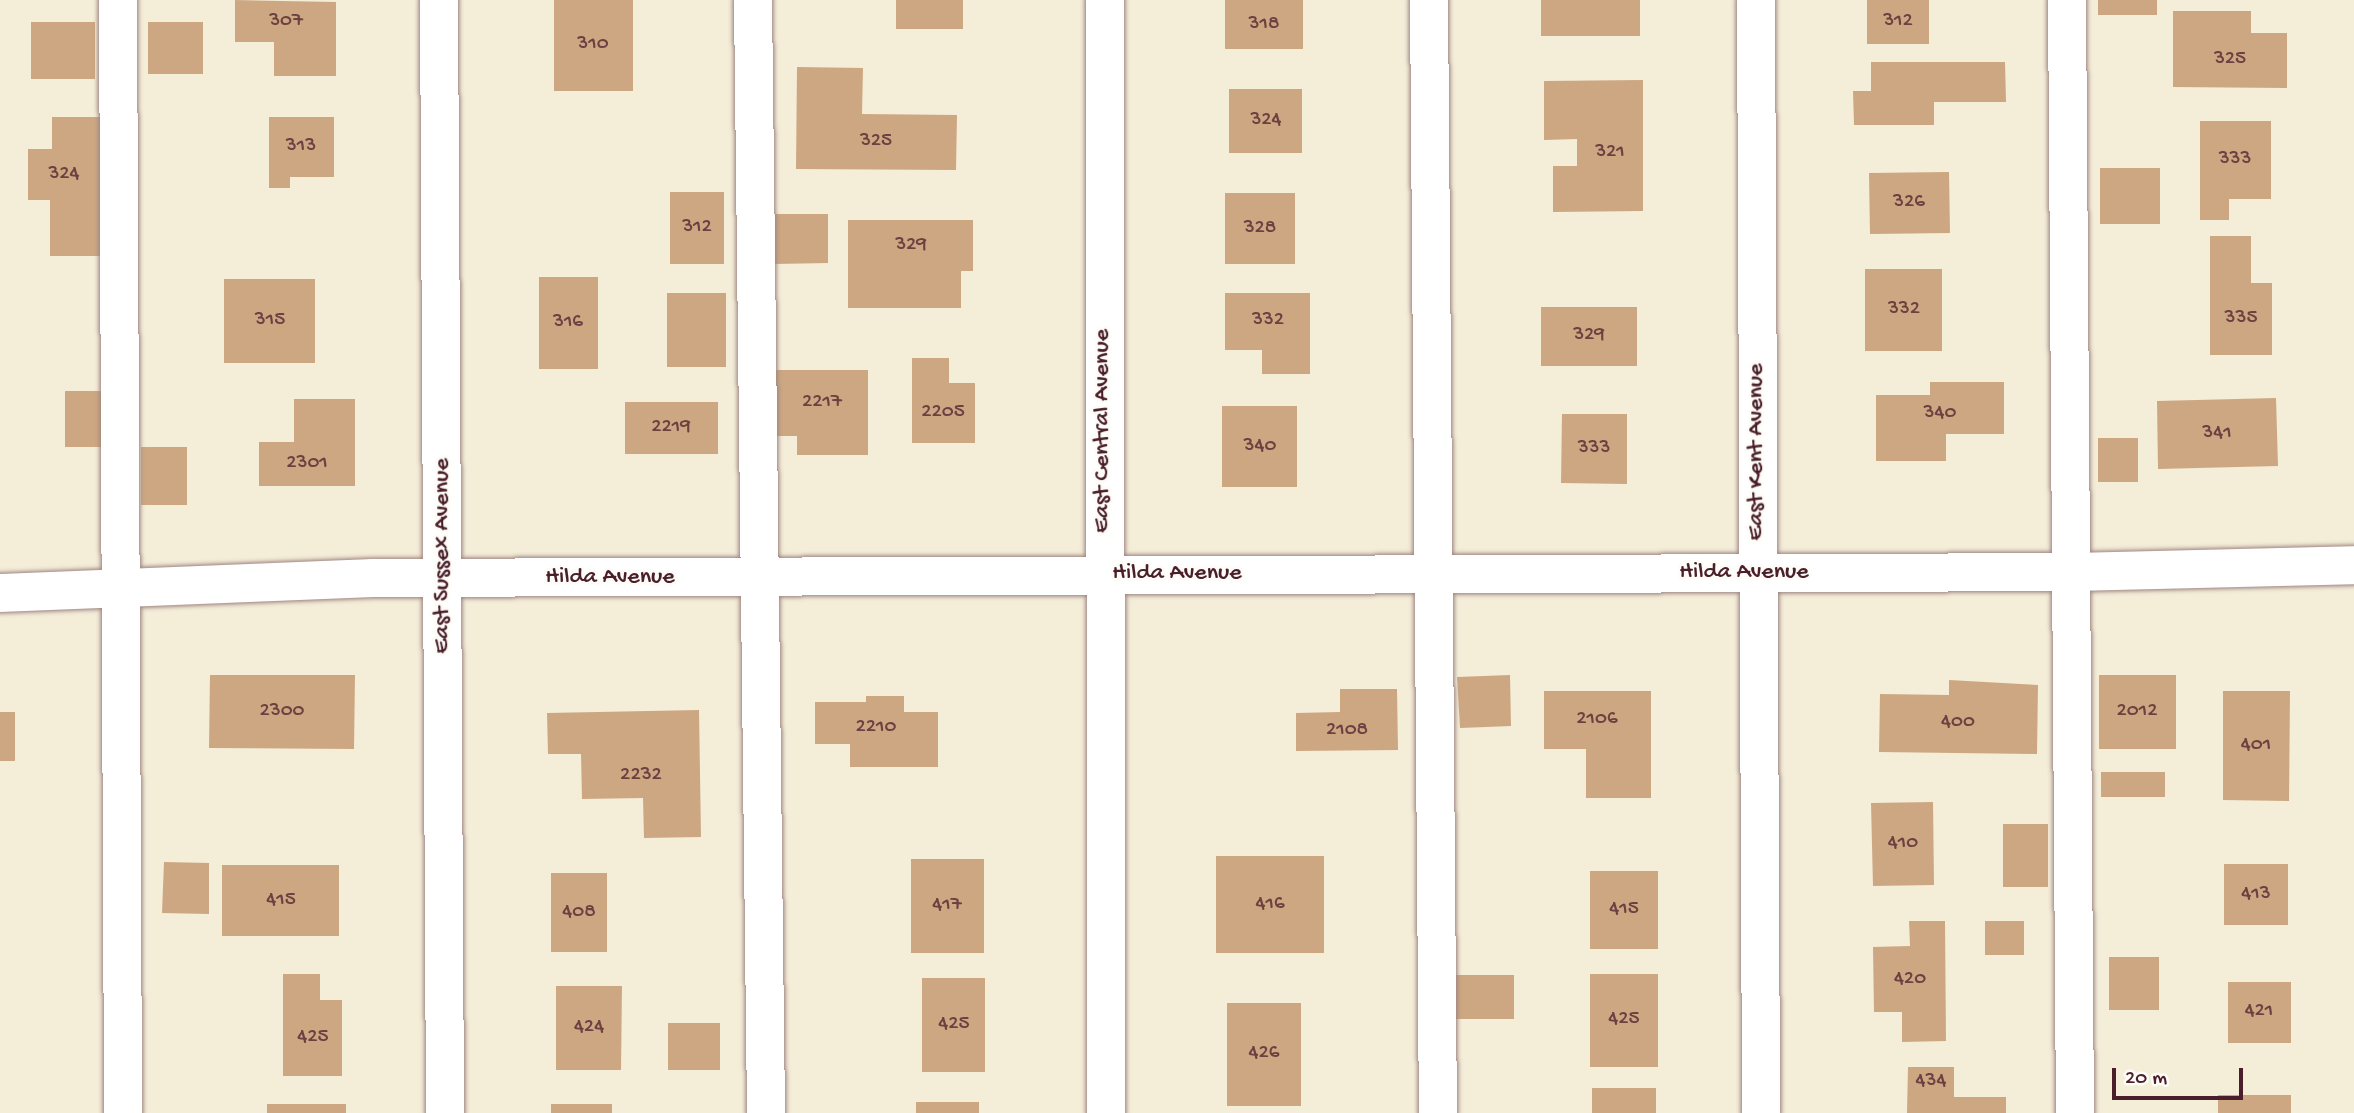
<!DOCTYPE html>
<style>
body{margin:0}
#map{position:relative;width:2354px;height:1113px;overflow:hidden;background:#f4edd8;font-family:"Gochi Hand",sans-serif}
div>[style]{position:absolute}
.building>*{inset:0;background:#cda782}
.roads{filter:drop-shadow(0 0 2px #9f8682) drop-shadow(0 0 2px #9f8682)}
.minor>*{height:38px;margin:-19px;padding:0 19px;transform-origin:19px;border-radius:19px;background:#fff}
span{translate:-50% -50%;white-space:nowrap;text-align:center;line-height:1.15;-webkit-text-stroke:6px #fdfcf7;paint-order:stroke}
.number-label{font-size:21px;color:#6b4141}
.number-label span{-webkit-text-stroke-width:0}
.street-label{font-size:24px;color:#4a1f2b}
.scale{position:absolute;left:2112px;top:1068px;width:131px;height:32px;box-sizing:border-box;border:4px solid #4a1f2b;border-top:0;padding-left:9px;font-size:21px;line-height:24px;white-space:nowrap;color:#4a1f2b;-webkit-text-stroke:5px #fdfcf7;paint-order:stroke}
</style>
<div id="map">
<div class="building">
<i style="clip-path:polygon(235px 0,336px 2px,336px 76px,274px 76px,274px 42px,235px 42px)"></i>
<i style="clip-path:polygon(554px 0,633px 0,633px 91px,554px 91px)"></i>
<i style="clip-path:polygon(896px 0,963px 0,963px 29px,896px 29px)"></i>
<i style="clip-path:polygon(1225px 0,1303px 0,1303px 49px,1225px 49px)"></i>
<i style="clip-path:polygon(1541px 0,1640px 0,1640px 36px,1541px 36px)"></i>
<i style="clip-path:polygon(1867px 0,1929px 0,1929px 44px,1867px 44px)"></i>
<i style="clip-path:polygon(2098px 0,2157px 0,2157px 15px,2098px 15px)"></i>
<i style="clip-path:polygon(2173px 11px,2251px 11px,2251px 33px,2287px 33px,2287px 88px,2173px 87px)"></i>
<i style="clip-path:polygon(31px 22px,95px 22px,95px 79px,31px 79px)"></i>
<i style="clip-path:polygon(148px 22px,203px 22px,203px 74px,148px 74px)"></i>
<i style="clip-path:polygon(1871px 62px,2005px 62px,2006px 102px,1934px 102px,1934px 125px,1854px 125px,1853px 91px,1871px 91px)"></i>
<i style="clip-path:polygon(797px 67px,863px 68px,862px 114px,957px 115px,956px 170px,796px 169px)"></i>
<i style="clip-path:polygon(1643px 80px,1643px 211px,1553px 212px,1553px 166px,1577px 166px,1577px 139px,1544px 140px,1544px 81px)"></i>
<i style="clip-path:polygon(1229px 89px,1302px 89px,1302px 153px,1229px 153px)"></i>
<i style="clip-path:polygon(52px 117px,101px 117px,101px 256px,50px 256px,50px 200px,28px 200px,28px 149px,52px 149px)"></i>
<i style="clip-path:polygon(269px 117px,334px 117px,334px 177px,290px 177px,290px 188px,269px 188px)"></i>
<i style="clip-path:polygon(2200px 121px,2271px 121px,2271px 199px,2229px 199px,2229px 220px,2200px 220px)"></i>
<i style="clip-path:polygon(2100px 168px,2160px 168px,2160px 224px,2100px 224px)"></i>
<i style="clip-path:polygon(1949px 172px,1950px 233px,1870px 234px,1869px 173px)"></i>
<i style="clip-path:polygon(670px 192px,724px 192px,724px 264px,670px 264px)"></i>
<i style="clip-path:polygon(1225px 193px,1295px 193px,1295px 264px,1225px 264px)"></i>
<i style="clip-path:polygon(774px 214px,828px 214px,828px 263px,775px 264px)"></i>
<i style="clip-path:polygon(848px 220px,973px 220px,973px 271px,961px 271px,961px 308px,848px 308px)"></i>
<i style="clip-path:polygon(2210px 236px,2251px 236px,2251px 283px,2272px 283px,2272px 355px,2210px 355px)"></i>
<i style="clip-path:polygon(1865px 269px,1942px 269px,1942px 351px,1865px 351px)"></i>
<i style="clip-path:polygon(539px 277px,598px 277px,598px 369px,539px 369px)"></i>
<i style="clip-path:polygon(224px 279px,315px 279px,315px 363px,224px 363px)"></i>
<i style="clip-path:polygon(667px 293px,726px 293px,726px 367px,667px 367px)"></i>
<i style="clip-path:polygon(1225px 293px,1310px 293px,1310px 374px,1262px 374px,1262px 350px,1225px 350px)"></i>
<i style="clip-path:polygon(1541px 307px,1637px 307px,1637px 366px,1541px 366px)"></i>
<i style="clip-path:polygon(912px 358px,949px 358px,949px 383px,975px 383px,975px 443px,912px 443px)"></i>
<i style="clip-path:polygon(776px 370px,868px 370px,868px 455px,797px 455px,797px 436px,776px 436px)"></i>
<i style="clip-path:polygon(1930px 382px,2004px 382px,2004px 434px,1946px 434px,1946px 461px,1876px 461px,1876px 395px,1930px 395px)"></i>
<i style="clip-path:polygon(65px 391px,101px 391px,101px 447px,65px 447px)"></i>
<i style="clip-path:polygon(2276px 398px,2278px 466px,2158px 469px,2157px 401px)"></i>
<i style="clip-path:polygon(294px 399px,355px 399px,355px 486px,259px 486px,259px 442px,294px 442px)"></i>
<i style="clip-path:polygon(625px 402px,718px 402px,718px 454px,625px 454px)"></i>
<i style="clip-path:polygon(1222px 406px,1297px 406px,1297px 487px,1222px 487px)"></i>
<i style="clip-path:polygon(1562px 414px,1627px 414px,1627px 484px,1561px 483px)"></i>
<i style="clip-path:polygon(2098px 438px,2138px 438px,2138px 482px,2098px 482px)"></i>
<i style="clip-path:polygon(141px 447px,187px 447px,187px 505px,141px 505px)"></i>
<i style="clip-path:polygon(210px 675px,355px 675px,354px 749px,209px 748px)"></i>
<i style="clip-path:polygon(1510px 675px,1511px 726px,1460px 728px,1457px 677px)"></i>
<i style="clip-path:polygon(2099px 675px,2176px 675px,2176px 749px,2099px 749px)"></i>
<i style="clip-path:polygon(1949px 680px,2038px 685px,2037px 754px,1879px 752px,1880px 694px,1949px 695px)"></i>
<i style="clip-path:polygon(1340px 689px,1397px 689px,1398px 750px,1296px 751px,1296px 713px,1340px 712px)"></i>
<i style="clip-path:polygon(1544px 691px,1651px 691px,1651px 798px,1586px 798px,1586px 749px,1544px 749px)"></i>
<i style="clip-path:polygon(2223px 691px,2290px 691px,2289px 801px,2223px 800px)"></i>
<i style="clip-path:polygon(866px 696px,904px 696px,904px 712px,938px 712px,938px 767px,850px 767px,850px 744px,815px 744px,815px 702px,866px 702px)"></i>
<i style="clip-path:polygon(699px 710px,701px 837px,644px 838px,643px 798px,582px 799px,581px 754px,548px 754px,547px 713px)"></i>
<i style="clip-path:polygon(0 712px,15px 712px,15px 761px,0 761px)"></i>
<i style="clip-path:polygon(2101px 772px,2165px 772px,2165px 797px,2101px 797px)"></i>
<i style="clip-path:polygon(1933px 802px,1934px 885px,1873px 886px,1871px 803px)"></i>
<i style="clip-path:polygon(2003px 824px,2048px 824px,2048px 887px,2003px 887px)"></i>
<i style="clip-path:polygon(1216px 856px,1324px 856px,1324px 953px,1216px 953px)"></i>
<i style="clip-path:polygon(911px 859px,984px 859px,984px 953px,911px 953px)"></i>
<i style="clip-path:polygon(164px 862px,209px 863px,209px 914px,162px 913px)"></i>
<i style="clip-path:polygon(2224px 864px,2288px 864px,2288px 925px,2224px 925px)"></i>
<i style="clip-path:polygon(222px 865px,339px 865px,339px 936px,222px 936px)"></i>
<i style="clip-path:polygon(1590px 871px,1658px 871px,1658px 949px,1590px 949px)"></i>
<i style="clip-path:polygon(551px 873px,607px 873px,607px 952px,551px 952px)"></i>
<i style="clip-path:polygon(1909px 921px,1945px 921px,1946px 1041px,1902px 1042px,1902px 1012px,1874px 1012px,1873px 947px,1910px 946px)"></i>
<i style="clip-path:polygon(1985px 921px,2024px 921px,2024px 955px,1985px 955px)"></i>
<i style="clip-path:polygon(2109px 957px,2159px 957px,2159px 1010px,2109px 1010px)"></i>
<i style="clip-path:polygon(283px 974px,320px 974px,320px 1000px,342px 1000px,342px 1076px,283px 1076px)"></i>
<i style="clip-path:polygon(1590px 974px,1658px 974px,1658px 1067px,1590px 1067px)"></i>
<i style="clip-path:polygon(1455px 975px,1514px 975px,1514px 1019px,1455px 1019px)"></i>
<i style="clip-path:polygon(922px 978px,985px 978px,985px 1072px,922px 1072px)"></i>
<i style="clip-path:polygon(2228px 982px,2291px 982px,2291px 1043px,2228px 1043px)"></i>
<i style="clip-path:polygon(556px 986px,622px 986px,621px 1070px,556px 1070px)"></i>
<i style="clip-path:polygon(1227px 1003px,1301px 1003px,1301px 1106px,1227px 1106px)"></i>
<i style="clip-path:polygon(668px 1023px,720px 1023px,720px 1070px,668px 1070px)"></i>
<i style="clip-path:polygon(1908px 1067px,1954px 1067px,1954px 1097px,2006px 1097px,2006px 1113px,1907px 1113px)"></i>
<i style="clip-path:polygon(1592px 1088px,1656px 1088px,1656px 1113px,1592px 1113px)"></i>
<i style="clip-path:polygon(2218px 1095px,2291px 1095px,2291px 1113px,2218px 1113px)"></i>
<i style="clip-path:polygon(916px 1102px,979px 1102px,979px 1113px,916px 1113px)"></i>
<i style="clip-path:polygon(267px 1104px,346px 1104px,346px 1113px,267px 1113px)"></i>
<i style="clip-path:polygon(551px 1104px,612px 1104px,612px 1113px,551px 1113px)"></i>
</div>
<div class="roads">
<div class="minor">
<i style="left:118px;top:0;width:1113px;rotate:89.74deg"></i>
<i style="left:439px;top:0;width:1113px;rotate:89.69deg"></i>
<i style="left:753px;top:0;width:1113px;rotate:89.33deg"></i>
<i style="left:1105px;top:0;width:1113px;rotate:89.95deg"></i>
<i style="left:1429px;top:0;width:1113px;rotate:89.54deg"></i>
<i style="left:1756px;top:0;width:1113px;rotate:89.74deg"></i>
<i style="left:2067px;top:0;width:1113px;rotate:89.59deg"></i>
<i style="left:0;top:593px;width:373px;rotate:-2.3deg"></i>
<i style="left:373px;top:578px;width:1699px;rotate:-0.2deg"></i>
<i style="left:2072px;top:572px;width:282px;rotate:-1.4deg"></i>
</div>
</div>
<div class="number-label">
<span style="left:286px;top:22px">307</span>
<span style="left:1898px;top:22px">312</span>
<span style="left:1264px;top:25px">318</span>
<span style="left:593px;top:45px">310</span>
<span style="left:2230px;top:60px">325</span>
<span style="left:1266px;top:121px">324</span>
<span style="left:876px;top:142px">325</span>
<span style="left:301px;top:147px">313</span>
<span style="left:1610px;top:153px">321</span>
<span style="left:2235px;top:160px">333</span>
<span style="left:64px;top:175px">324</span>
<span style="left:1909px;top:203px">326</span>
<span style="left:697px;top:228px">312</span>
<span style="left:1260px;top:229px">328</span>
<span style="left:911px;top:246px">329</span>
<span style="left:1904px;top:310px">332</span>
<span style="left:2241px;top:319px">335</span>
<span style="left:270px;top:321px">315</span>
<span style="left:1268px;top:321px">332</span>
<span style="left:568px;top:323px">316</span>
<span style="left:1589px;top:336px">329</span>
<span style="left:822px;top:403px">2217</span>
<span style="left:943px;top:413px">2205</span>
<span style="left:1940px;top:414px">340</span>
<span style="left:671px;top:428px">2219</span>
<span style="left:2217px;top:434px">341</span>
<span style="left:1260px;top:447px">340</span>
<span style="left:1594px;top:449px">333</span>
<span style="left:307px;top:464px">2301</span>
<span style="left:282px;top:712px">2300</span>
<span style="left:2137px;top:712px">2012</span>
<span style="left:1597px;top:720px">2106</span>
<span style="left:1958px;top:723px">400</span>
<span style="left:876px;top:728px">2210</span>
<span style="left:1347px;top:731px">2108</span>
<span style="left:2256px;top:746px">401</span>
<span style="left:641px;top:776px">2232</span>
<span style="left:1903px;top:844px">410</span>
<span style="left:2256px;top:895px">413</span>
<span style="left:281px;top:901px">415</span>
<span style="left:1270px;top:905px">416</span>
<span style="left:947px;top:906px">417</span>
<span style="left:1624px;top:910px">415</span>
<span style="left:579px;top:913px">408</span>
<span style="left:1910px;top:980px">420</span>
<span style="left:2259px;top:1012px">421</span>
<span style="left:1624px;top:1020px">425</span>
<span style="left:954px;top:1025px">425</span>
<span style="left:589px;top:1028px">424</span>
<span style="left:313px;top:1038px">425</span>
<span style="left:1264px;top:1054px">426</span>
<span style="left:1931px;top:1082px">434</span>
</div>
<div class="street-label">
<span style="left:1103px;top:431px;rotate:-90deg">East Central Avenue</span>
<span style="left:1757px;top:452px;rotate:-90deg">East Kent Avenue</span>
<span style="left:443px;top:556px;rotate:-90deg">East Sussex Avenue</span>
<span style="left:1744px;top:573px">Hilda Avenue</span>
<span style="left:1177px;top:574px">Hilda Avenue</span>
<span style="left:610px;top:578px">Hilda Avenue</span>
</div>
<div class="scale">20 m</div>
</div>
